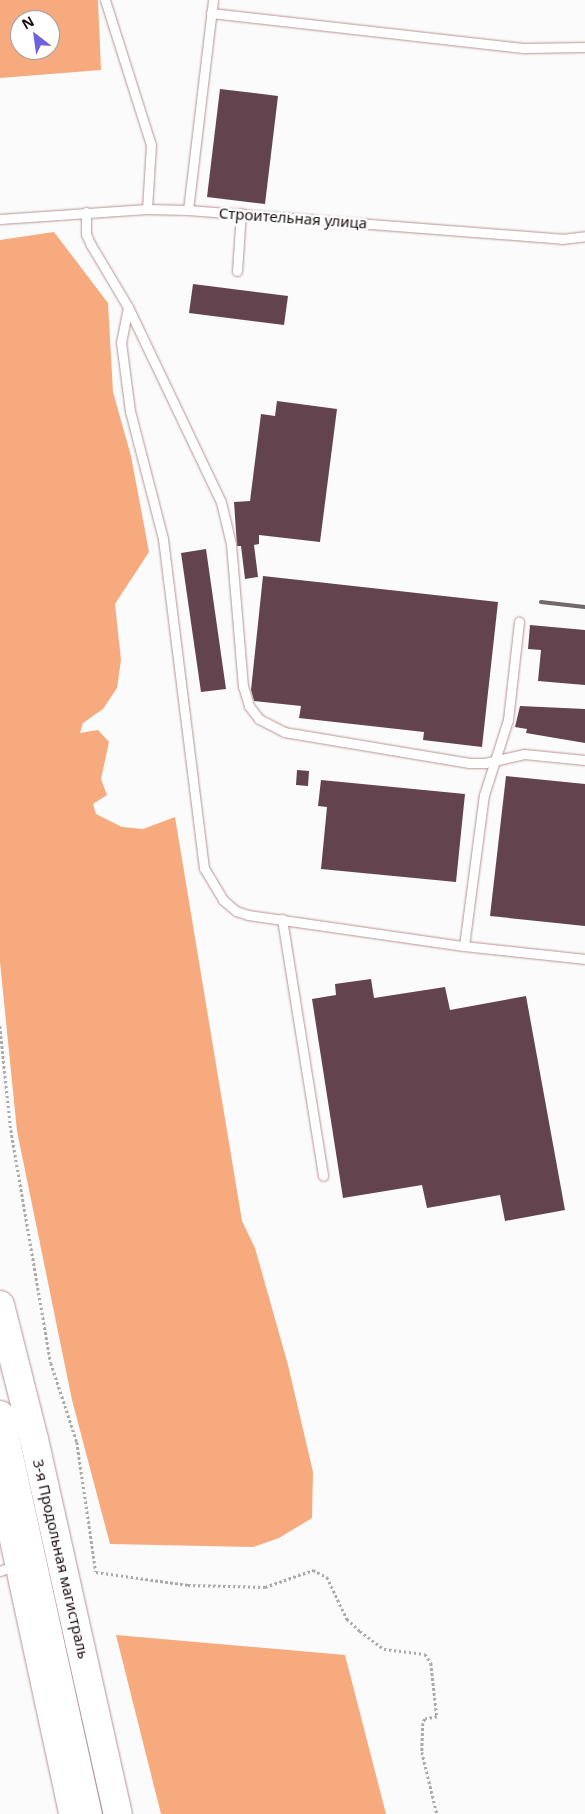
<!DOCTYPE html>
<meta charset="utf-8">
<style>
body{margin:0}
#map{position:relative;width:585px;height:1814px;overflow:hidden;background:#fbfbfb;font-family:"Noto Sans",sans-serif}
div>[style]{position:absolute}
.forest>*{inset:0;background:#f6aa7d}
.building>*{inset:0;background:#63434e}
.path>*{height:2.5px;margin-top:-1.25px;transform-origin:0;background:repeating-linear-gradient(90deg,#aea9a9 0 2.5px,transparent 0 5px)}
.roads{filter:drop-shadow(0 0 1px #b89294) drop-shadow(0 0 1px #b89294)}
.service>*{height:9px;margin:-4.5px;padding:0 4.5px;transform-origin:4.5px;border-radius:4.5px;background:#fff}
.tertiary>*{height:22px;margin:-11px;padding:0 11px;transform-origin:11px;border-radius:11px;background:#fff}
.trunk>*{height:28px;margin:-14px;padding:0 14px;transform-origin:14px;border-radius:14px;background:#fff}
.rail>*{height:4px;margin:-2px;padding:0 2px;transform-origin:2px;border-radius:2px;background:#72696a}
span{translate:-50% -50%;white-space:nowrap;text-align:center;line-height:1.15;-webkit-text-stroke:5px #fff;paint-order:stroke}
.street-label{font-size:15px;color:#1c0e0f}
.north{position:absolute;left:10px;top:10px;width:50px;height:50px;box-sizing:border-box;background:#fff;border:1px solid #a49f9f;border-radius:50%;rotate:330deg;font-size:14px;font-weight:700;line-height:20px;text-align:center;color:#1c0e0f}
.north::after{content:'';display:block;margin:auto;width:18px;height:22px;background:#6e63dd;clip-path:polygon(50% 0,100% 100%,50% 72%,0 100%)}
</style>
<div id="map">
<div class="forest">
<i style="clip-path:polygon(evenodd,0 0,98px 0,101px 70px,0 78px,0 0,20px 20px,50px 20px,50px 50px,20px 50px,20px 20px)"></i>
<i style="clip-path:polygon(54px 232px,108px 303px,113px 392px,131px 456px,149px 552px,115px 604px,121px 660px,117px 688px,103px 709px,83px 723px,80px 733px,98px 730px,109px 742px,101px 779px,107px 795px,93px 804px,96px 814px,122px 827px,143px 829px,175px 817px,242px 1221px,255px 1248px,288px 1365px,313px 1472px,312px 1518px,279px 1538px,253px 1547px,110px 1544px,72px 1400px,17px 1131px,0 962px,0 240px)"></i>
<i style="clip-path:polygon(116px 1635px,345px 1655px,386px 1814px,161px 1814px)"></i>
</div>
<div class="building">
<i style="clip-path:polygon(220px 89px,278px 96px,265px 204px,207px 197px)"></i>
<i style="clip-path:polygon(193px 284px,288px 296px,284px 325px,189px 313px)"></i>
<i style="clip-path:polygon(277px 401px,337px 409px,320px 542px,259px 535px,259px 544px,254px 545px,258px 577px,245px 579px,241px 546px,237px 546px,234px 502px,250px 501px,261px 414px,275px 416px)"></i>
<i style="clip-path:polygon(206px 549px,226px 689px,201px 692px,181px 553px)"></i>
<i style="clip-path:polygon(263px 576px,498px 602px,482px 747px,423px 740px,424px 732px,299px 718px,301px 706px,254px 701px,251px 690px)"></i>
<i style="clip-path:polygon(530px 625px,585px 630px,585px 685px,538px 681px,541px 650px,528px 649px)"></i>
<i style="clip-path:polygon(520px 706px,585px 709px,585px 743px,526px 733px,527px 729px,515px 727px)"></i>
<i style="clip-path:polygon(297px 770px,309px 771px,308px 786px,296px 785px)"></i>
<i style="clip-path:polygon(506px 776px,585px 784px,585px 926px,490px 916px)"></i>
<i style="clip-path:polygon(321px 780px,465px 794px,456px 882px,321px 869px,327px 807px,318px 806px)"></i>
<i style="clip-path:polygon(371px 979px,374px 998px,445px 987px,450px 1010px,526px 996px,565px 1210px,505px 1221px,500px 1195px,427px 1208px,422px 1185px,343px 1198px,312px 999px,336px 995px,335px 984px)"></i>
</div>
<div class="path">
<i style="left:0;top:1026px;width:105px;rotate:84deg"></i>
<i style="left:11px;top:1130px;width:236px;rotate:80.3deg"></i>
<i style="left:51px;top:1363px;width:83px;rotate:71.8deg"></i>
<i style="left:77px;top:1442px;width:131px;rotate:81.7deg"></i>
<i style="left:96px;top:1572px;width:93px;rotate:8deg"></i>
<i style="left:188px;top:1585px;width:77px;rotate:1.5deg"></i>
<i style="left:265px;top:1587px;width:51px;rotate:-19.5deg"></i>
<i style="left:313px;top:1570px;width:16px;rotate:27deg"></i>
<i style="left:327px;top:1577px;width:47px;rotate:64.5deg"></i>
<i style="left:347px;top:1619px;width:18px;rotate:43deg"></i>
<i style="left:360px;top:1631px;width:30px;rotate:37deg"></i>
<i style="left:384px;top:1649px;width:41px;rotate:7deg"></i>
<i style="left:425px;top:1654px;width:11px;rotate:56deg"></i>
<i style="left:431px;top:1663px;width:54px;rotate:83.7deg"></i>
<i style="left:437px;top:1717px;width:12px;rotate:171deg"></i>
<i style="left:425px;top:1719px;width:4px;rotate:117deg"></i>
<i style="left:423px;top:1723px;width:29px;rotate:92deg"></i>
<i style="left:422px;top:1752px;width:64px;rotate:76.4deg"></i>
</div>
<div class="roads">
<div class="service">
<i style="left:105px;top:0;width:152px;rotate:72.4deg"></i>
<i style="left:151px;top:145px;width:64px;rotate:93.6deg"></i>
<i style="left:211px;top:13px;width:316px;rotate:6.4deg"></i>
<i style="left:525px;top:48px;width:60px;rotate:-1deg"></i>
<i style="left:188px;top:210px;width:211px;rotate:-83.2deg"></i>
<i style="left:86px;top:212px;width:22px;rotate:90deg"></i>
<i style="left:86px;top:234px;width:12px;rotate:66deg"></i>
<i style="left:91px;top:245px;width:72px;rotate:59.2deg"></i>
<i style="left:128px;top:307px;width:216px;rotate:64.5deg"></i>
<i style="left:221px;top:502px;width:43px;rotate:76.6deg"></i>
<i style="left:231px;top:544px;width:143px;rotate:85.2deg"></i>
<i style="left:243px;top:686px;width:21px;rotate:73deg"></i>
<i style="left:249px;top:706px;width:16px;rotate:52deg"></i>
<i style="left:259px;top:719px;width:28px;rotate:27deg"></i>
<i style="left:284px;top:732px;width:188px;rotate:9.5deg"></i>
<i style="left:469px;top:763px;width:16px"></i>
<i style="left:485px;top:763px;width:40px;rotate:-13deg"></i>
<i style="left:524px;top:754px;width:61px;rotate:5.6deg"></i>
<i style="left:0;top:219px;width:147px;rotate:-3.9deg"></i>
<i style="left:147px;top:209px;width:41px;rotate:1.4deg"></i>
<i style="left:188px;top:210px;width:375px;rotate:4.4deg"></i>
<i style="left:562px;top:239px;width:23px;rotate:-7deg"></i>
<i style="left:237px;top:271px;width:58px;rotate:-86.1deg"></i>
<i style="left:128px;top:307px;width:36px;rotate:101deg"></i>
<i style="left:121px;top:342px;width:70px;rotate:82.6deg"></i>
<i style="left:130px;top:411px;width:132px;rotate:75.5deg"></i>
<i style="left:163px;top:539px;width:332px;rotate:82.9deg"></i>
<i style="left:204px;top:868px;width:37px;rotate:59deg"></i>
<i style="left:223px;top:900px;width:17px;rotate:40deg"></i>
<i style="left:236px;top:911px;width:13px;rotate:18deg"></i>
<i style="left:248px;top:915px;width:218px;rotate:8.2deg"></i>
<i style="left:464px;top:946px;width:122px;rotate:6.1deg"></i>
<i style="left:282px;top:919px;width:260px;rotate:80.9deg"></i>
<i style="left:464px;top:946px;width:152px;rotate:-82.5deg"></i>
<i style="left:484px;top:795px;width:79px;rotate:-72.3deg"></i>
<i style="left:508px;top:720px;width:99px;rotate:-83.6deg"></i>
<i style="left:0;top:1571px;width:17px;rotate:-21deg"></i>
</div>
<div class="tertiary">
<i style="left:0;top:1489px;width:332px;rotate:77.8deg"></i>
</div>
<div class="trunk">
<i style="left:0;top:1305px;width:138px;rotate:75.8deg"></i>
<i style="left:34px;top:1439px;width:384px;rotate:77.4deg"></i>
<i style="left:0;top:1415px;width:409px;rotate:77.6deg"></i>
</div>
</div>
<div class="rail">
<i style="left:541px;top:602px;width:44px;rotate:6.5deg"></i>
</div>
<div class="street-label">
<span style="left:293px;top:218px;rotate:4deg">Строительная улица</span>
<span style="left:61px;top:1559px;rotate:77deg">3-я Продольная магистраль</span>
</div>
<div class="north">N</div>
</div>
